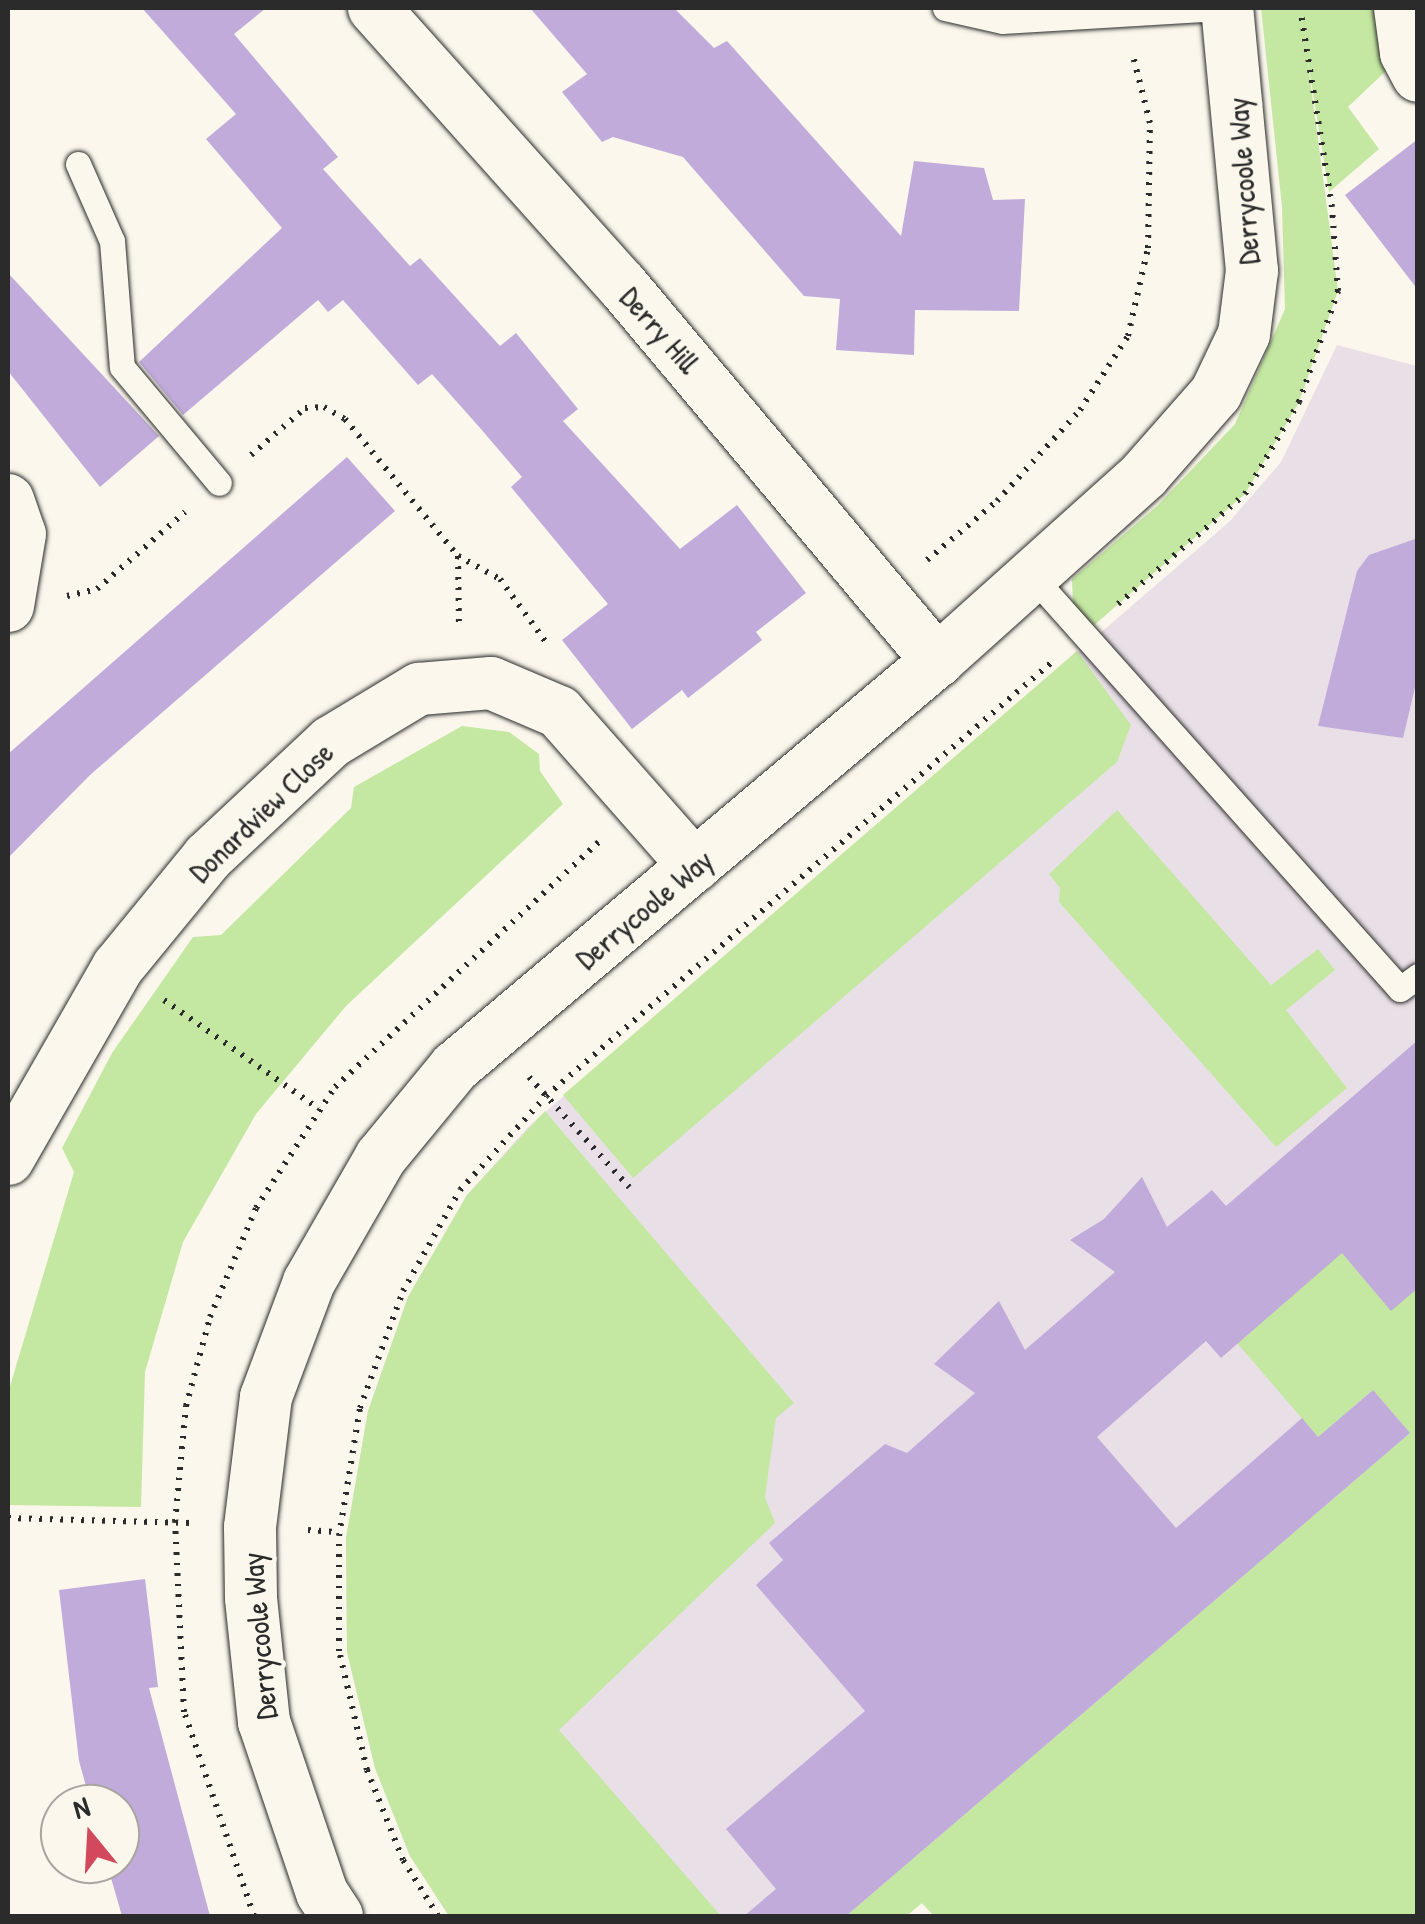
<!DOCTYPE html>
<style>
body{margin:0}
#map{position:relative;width:1425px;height:1924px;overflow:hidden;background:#fbf7ec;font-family:"Patrick Hand",sans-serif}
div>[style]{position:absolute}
.built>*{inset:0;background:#e9e0e7}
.green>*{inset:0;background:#c4e7a1}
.building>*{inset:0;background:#c0abda}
.path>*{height:6px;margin-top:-3px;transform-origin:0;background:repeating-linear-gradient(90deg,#2b2b2b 0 2.5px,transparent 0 10.5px)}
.roads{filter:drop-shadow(0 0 2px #2b2b2b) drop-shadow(0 0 2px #2b2b2b)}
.lane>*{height:25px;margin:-12.5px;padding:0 12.5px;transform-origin:12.5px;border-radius:12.5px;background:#fbf7ec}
.street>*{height:52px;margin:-26px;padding:0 26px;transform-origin:26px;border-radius:26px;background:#fbf7ec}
span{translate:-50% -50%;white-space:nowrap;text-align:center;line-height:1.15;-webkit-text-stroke:9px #fbf7ec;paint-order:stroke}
.street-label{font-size:30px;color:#2b2b2b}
.frame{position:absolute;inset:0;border:10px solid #2b2b2b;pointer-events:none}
.north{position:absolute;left:40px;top:1784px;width:100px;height:100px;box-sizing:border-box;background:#fbf7ec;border:2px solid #a8a59f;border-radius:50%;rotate:342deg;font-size:28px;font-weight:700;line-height:40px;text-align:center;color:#2b2b2b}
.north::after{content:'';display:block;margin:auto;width:35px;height:45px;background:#d1495b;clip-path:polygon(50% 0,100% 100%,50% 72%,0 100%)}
</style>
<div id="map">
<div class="built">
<i style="clip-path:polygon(1337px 345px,1417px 366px,1417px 1916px,934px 1916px,922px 1903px,906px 1916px,449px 1916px,410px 1856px,375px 1768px,347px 1652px,346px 1538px,368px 1411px,408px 1297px,467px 1195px,528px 1127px,1229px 522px,1281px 462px)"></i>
</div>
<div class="green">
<i style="clip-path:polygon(1261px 8px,1382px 8px,1391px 66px,1348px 107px,1379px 149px,1329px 192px,1307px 56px,1338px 291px,1299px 402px,1245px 494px,1092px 627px,1073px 604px,1072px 579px,1157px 506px,1235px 424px,1285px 309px,1282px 207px)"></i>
<i style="clip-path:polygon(1077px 651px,1131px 725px,1117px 762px,633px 1178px,563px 1095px)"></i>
<i style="clip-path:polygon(462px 726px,509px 732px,539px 754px,540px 771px,563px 804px,346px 1006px,256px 1114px,183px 1242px,145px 1372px,141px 1507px,8px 1505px,8px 1393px,74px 1172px,62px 1148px,112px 1053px,193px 937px,221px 935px,351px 808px,354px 787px)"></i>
<i style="clip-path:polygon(1117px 810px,1271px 985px,1318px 949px,1335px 970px,1286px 1010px,1347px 1088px,1276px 1147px,1059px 902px,1060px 888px,1049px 874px)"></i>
<i style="clip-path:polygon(545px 1111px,794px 1403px,776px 1418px,765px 1497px,775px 1523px,559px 1730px,721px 1916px,449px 1916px,410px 1856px,375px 1768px,347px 1652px,346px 1538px,368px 1411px,408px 1297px,467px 1195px)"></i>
<i style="clip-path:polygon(1308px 1165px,1417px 1288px,1417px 1916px,934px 1916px,922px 1903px,906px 1916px,846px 1916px,1410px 1433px,1373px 1390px,1318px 1437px,1237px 1343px)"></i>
</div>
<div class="building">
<i style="clip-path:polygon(142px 8px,266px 8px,234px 34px,338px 157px,323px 169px,410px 266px,420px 258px,500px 346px,516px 333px,578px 409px,563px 421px,680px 549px,737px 505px,806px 593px,756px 632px,762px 640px,688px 698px,682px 690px,632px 729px,562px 640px,608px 604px,511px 487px,522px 477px,481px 429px,432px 374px,418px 385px,343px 300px,328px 312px,318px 300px,183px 415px,139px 362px,282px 228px,206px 139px,236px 114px)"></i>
<i style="clip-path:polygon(530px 8px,674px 8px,714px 48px,727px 41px,901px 236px,914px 161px,984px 168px,993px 200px,1025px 199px,1019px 311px,915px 310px,914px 355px,836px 350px,840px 299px,804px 296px,683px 157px,613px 137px,602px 142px,562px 92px,587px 74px)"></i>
<i style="clip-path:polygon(1418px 139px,1418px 290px,1345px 195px)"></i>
<i style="clip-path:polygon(8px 273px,159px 436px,100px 487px,8px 371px)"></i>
<i style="clip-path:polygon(347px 457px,395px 511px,90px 775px,8px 858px,8px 754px)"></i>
<i style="clip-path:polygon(1418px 538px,1418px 675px,1403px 738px,1318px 726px,1357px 571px,1369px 555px)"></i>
<i style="clip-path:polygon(1418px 1040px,1418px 1288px,1391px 1311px,1342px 1253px,1221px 1358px,1206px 1341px,1097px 1437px,1176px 1528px,1302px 1418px,1318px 1437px,1373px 1390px,1410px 1433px,846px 1916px,744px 1916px,776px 1889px,726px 1829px,865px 1711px,756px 1585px,783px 1560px,769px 1543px,885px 1444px,907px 1453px,975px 1393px,934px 1364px,999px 1301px,1025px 1350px,1115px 1272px,1070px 1240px,1104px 1219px,1142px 1177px,1167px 1227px,1212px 1190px,1226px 1206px)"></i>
<i style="clip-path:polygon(145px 1579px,158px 1687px,149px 1688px,210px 1916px,122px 1916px,107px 1864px,120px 1864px,120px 1804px,91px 1804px,79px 1761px,59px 1590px)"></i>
</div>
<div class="path">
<i style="left:251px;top:455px;width:72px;rotate:-41deg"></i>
<i style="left:305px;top:408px;width:19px;rotate:-3deg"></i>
<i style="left:324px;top:407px;width:24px;rotate:30deg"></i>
<i style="left:345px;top:419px;width:178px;rotate:50.5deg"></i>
<i style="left:458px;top:556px;width:48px;rotate:28.7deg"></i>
<i style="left:500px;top:579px;width:77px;rotate:54deg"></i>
<i style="left:458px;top:556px;width:73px;rotate:89.2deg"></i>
<i style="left:927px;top:560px;width:92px;rotate:-40.1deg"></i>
<i style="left:997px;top:501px;width:123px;rotate:-47.6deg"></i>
<i style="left:1080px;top:410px;width:88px;rotate:-57deg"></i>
<i style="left:1128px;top:336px;width:90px;rotate:-77.2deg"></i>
<i style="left:1148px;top:248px;width:125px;rotate:-89.1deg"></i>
<i style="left:1150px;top:123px;width:69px;rotate:-104.2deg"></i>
<i style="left:67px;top:596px;width:31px;rotate:-13deg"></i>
<i style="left:97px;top:589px;width:117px;rotate:-41.2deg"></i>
<i style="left:1118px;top:604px;width:168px;rotate:-40.9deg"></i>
<i style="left:1245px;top:494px;width:107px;rotate:-59.6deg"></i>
<i style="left:1299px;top:402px;width:118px;rotate:-70.6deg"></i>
<i style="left:1338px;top:291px;width:84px;rotate:-94.1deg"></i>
<i style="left:1332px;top:207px;width:202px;rotate:-99.1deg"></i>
<i style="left:164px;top:1000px;width:189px;rotate:35.1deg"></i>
<i style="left:529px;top:1077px;width:149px;rotate:47.7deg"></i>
<i style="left:8px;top:1518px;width:183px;rotate:1.6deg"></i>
<i style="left:308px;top:1530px;width:31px;rotate:4deg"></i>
<i style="left:254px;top:1916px;width:216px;rotate:-108.9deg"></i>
<i style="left:184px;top:1712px;width:190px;rotate:-92.7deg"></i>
<i style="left:175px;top:1522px;width:117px;rotate:-84.6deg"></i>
<i style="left:186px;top:1406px;width:92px;rotate:-74.9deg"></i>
<i style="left:210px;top:1317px;width:118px;rotate:-67.1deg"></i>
<i style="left:256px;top:1208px;width:145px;rotate:-56.9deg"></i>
<i style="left:335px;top:1087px;width:360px;rotate:-42.9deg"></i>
<i style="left:438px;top:1916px;width:66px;rotate:-122deg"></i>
<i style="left:403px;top:1860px;width:97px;rotate:-111.8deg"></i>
<i style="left:367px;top:1770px;width:122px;rotate:-103.2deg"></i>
<i style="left:339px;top:1651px;width:115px;rotate:-90deg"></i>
<i style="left:339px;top:1536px;width:130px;rotate:-80.7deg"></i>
<i style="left:360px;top:1408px;width:125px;rotate:-69.8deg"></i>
<i style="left:403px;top:1291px;width:116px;rotate:-60.6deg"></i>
<i style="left:460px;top:1190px;width:127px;rotate:-47.5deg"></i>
<i style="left:546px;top:1096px;width:667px;rotate:-40.62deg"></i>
</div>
<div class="roads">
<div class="lane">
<i style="left:945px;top:8px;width:58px;rotate:12.8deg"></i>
<i style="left:1002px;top:21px;width:222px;rotate:-3.4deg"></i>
<i style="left:78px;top:164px;width:84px;rotate:66.2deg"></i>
<i style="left:112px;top:241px;width:126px;rotate:85.5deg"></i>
<i style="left:122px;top:367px;width:151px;rotate:50.1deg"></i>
<i style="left:1032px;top:576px;width:553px;rotate:48.3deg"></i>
<i style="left:1400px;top:989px;width:22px;rotate:-36deg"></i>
</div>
<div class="street">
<i style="left:374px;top:8px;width:372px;rotate:48.2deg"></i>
<i style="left:622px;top:285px;width:491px;rotate:50deg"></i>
<i style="left:1400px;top:8px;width:45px;rotate:82.4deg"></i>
<i style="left:1406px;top:53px;width:26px;rotate:62deg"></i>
<i style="left:8px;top:500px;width:36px;rotate:71deg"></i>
<i style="left:20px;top:534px;width:73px;rotate:99.5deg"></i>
<i style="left:8px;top:1159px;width:221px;rotate:-60.2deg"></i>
<i style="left:118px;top:967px;width:142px;rotate:-50.7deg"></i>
<i style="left:208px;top:857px;width:168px;rotate:-43.1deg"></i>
<i style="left:331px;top:742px;width:103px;rotate:-31.1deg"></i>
<i style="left:419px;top:689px;width:72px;rotate:-4.8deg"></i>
<i style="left:491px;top:683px;width:74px;rotate:23.1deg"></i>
<i style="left:559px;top:712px;width:205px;rotate:48.6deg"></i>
<i style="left:337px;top:1916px;width:27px;rotate:-123deg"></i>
<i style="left:322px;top:1893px;width:181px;rotate:-108.7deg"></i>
<i style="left:264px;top:1722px;width:125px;rotate:-96deg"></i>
<i style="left:251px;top:1598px;width:71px;rotate:-90.8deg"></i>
<i style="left:250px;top:1527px;width:131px;rotate:-83deg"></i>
<i style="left:266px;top:1397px;width:123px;rotate:-69.5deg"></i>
<i style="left:309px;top:1282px;width:144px;rotate:-60.1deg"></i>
<i style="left:381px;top:1157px;width:117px;rotate:-50.6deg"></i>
<i style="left:455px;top:1067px;width:630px;rotate:-40.11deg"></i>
<i style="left:937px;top:661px;width:278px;rotate:-41.9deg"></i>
<i style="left:1144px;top:475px;width:109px;rotate:-48.7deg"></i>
<i style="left:1216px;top:393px;width:65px;rotate:-64.6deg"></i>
<i style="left:1244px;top:334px;width:64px;rotate:-82.8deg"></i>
<i style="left:1252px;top:271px;width:264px;rotate:-95.4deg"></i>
</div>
</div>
<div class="street-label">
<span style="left:1243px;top:181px;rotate:-94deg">Derrycoole Way</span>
<span style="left:660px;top:330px;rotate:49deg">Derry Hill</span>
<span style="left:261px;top:812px;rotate:-44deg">Donardview Close</span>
<span style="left:644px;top:909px;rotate:-40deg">Derrycoole Way</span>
<span style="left:259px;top:1636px;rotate:-95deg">Derrycoole Way</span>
</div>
<div class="frame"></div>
<div class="north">N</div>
</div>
